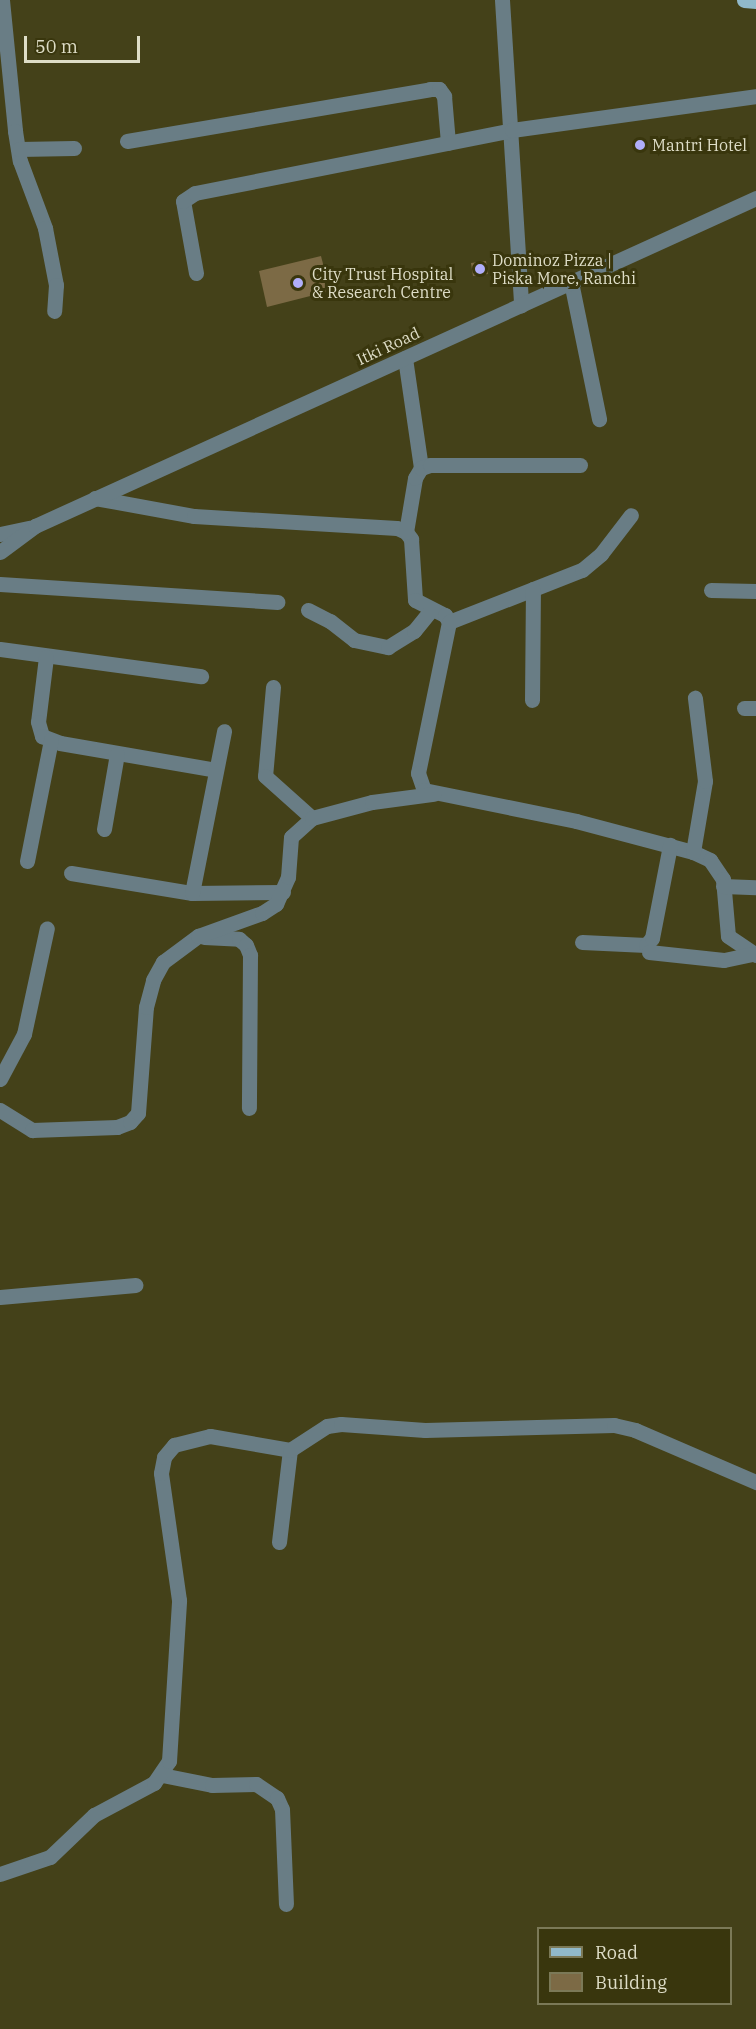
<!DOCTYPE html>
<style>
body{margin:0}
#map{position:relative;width:756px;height:2029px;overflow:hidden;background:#444119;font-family:"IBM Plex Serif",serif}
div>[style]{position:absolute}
.building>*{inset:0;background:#7c6a45}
.minor>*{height:15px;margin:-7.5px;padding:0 7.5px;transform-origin:7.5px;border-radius:7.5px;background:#697d85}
.major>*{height:15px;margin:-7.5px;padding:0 7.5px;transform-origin:7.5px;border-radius:7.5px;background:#91b9ca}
.dots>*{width:16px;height:16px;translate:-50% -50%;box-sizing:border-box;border:3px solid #39360d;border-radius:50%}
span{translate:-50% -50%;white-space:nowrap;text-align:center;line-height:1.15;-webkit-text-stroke:6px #39360d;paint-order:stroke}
.poi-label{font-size:16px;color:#deddc7}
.left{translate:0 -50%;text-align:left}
.street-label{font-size:16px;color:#deddc7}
.legend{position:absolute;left:537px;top:1927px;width:195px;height:78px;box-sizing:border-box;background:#39360d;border:2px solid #7b7957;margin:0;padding:8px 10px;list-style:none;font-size:18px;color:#deddc7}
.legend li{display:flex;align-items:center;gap:12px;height:30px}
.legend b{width:30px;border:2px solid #7b7957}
.scale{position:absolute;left:24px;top:36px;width:116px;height:27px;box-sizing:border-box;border:3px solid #deddc7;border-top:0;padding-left:8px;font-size:18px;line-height:21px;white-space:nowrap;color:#deddc7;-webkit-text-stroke:4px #39360d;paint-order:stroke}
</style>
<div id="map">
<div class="building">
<i style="clip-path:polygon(321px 256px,330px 291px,267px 307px,259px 271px)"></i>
<i style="clip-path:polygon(486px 261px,488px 274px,473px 276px,471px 263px)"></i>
</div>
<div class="minor">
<i style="left:2px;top:0;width:132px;rotate:84.3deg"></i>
<i style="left:15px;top:131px;width:30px;rotate:81deg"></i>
<i style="left:20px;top:161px;width:72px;rotate:69.5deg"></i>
<i style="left:45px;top:228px;width:58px;rotate:79.1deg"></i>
<i style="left:56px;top:285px;width:26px;rotate:94deg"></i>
<i style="left:502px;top:0;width:306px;rotate:86.4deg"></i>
<i style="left:127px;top:141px;width:307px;rotate:-9.7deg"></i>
<i style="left:430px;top:89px;width:9px"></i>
<i style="left:439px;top:89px;width:9px;rotate:54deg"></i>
<i style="left:444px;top:96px;width:47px;rotate:85.1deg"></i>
<i style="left:19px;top:149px;width:55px;rotate:-1deg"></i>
<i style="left:196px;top:273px;width:73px;rotate:-100.2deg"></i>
<i style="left:183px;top:201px;width:14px;rotate:-34deg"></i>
<i style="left:195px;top:193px;width:323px;rotate:-11.2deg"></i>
<i style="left:512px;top:130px;width:246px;rotate:-7.9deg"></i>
<i style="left:571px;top:282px;width:140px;rotate:78.4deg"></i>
<i style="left:405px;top:358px;width:111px;rotate:81.7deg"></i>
<i style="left:95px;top:498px;width:101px;rotate:10.3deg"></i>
<i style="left:194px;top:516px;width:203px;rotate:3.4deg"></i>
<i style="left:397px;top:528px;width:10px;rotate:24deg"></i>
<i style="left:406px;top:532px;width:9px;rotate:54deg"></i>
<i style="left:411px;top:539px;width:61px;rotate:86.2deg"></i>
<i style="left:415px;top:600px;width:34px;rotate:27deg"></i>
<i style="left:445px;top:615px;width:8px;rotate:60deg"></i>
<i style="left:449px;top:622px;width:154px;rotate:101.6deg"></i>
<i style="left:418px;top:773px;width:18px;rotate:71deg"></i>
<i style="left:424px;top:790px;width:155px;rotate:11.5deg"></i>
<i style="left:576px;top:821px;width:121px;rotate:14.8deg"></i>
<i style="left:693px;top:852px;width:19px;rotate:25deg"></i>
<i style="left:710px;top:860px;width:23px;rotate:56deg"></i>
<i style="left:723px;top:879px;width:57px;rotate:85deg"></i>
<i style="left:728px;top:936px;width:34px;rotate:34deg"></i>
<i style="left:406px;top:532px;width:55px;rotate:-80.5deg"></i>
<i style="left:415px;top:478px;width:12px;rotate:-59deg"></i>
<i style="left:421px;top:468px;width:9px;rotate:-18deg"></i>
<i style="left:430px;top:465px;width:150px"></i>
<i style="left:0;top:534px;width:30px;rotate:-12deg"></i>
<i style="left:0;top:552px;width:44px;rotate:-36.6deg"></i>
<i style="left:35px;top:526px;width:792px;rotate:-24.46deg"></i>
<i style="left:0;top:584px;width:278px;rotate:3.7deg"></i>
<i style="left:711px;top:590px;width:45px;rotate:1.3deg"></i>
<i style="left:308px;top:610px;width:25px;rotate:27deg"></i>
<i style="left:330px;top:621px;width:31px;rotate:38deg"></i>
<i style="left:354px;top:640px;width:35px;rotate:12deg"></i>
<i style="left:388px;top:647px;width:31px;rotate:-32deg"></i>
<i style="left:414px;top:631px;width:28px;rotate:-51deg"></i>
<i style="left:449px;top:622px;width:143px;rotate:-21.4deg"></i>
<i style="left:582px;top:570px;width:25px;rotate:-40deg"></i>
<i style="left:601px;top:554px;width:49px;rotate:-52.4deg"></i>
<i style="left:0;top:649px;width:203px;rotate:7.7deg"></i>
<i style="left:46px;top:657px;width:65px;rotate:97deg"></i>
<i style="left:38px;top:722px;width:15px;rotate:74deg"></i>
<i style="left:42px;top:736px;width:19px;rotate:21deg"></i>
<i style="left:60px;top:743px;width:158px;rotate:9.8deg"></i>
<i style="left:273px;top:687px;width:89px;rotate:95.1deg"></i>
<i style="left:265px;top:776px;width:63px;rotate:41.8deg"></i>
<i style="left:532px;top:700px;width:111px;rotate:-89.5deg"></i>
<i style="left:744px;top:708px;width:12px"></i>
<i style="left:104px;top:829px;width:76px;rotate:-80.2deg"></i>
<i style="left:693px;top:852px;width:72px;rotate:-80.4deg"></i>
<i style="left:705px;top:781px;width:84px;rotate:-96.9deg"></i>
<i style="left:27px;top:861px;width:123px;rotate:-78.8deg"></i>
<i style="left:71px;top:873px;width:123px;rotate:9.4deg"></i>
<i style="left:192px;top:893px;width:91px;rotate:-0.6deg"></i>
<i style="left:723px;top:886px;width:33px;rotate:2deg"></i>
<i style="left:192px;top:893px;width:165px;rotate:-78.8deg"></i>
<i style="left:204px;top:937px;width:35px;rotate:3deg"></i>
<i style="left:239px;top:939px;width:9px;rotate:41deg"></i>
<i style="left:246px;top:945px;width:11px;rotate:68deg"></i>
<i style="left:250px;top:955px;width:153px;rotate:90.4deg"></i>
<i style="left:582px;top:942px;width:64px;rotate:2.7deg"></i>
<i style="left:646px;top:945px;width:9px;rotate:-49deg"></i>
<i style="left:652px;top:938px;width:95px;rotate:-79deg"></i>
<i style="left:649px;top:952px;width:75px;rotate:6.1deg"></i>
<i style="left:724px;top:960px;width:29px;rotate:-12deg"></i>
<i style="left:0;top:1079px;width:51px;rotate:-61.9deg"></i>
<i style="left:24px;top:1034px;width:108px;rotate:-77.8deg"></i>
<i style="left:0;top:1110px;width:38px;rotate:32deg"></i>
<i style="left:32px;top:1130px;width:85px;rotate:-2deg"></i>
<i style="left:117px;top:1127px;width:14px;rotate:-21deg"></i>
<i style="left:130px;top:1122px;width:12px;rotate:-48deg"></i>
<i style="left:138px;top:1113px;width:106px;rotate:-85.7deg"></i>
<i style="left:146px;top:1007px;width:28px;rotate:-75deg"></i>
<i style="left:153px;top:980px;width:21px;rotate:-61deg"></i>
<i style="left:163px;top:962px;width:44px;rotate:-36.6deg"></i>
<i style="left:198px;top:936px;width:68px;rotate:-19.8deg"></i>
<i style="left:262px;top:913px;width:17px;rotate:-33deg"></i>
<i style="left:276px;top:904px;width:30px;rotate:-66deg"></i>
<i style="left:288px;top:877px;width:40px;rotate:-85.7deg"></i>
<i style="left:291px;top:837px;width:28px;rotate:-42deg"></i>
<i style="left:312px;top:818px;width:62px;rotate:-14.9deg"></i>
<i style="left:372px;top:802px;width:62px;rotate:-7.5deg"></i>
<i style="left:0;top:1297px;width:136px;rotate:-5.1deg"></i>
<i style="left:279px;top:1542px;width:93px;rotate:-83.2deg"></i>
<i style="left:162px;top:1775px;width:51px;rotate:11.3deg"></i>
<i style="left:212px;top:1785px;width:44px;rotate:-1.3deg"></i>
<i style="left:256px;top:1784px;width:25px;rotate:34deg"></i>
<i style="left:277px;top:1798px;width:12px;rotate:66deg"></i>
<i style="left:282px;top:1809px;width:95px;rotate:87.6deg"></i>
<i style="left:0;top:1874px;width:53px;rotate:-18.8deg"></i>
<i style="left:50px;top:1857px;width:61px;rotate:-43.7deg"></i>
<i style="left:94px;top:1815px;width:68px;rotate:-28.1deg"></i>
<i style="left:154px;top:1783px;width:27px;rotate:-56deg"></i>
<i style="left:169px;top:1761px;width:161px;rotate:-86.4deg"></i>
<i style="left:179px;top:1600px;width:128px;rotate:-98.1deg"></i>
<i style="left:161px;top:1473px;width:16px;rotate:-79deg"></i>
<i style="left:164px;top:1457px;width:16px;rotate:-50deg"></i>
<i style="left:174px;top:1445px;width:37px;rotate:-14deg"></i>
<i style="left:210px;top:1436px;width:81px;rotate:9.9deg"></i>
<i style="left:290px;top:1450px;width:44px;rotate:-33deg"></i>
<i style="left:327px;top:1426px;width:14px;rotate:-8deg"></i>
<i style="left:341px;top:1424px;width:84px;rotate:4.1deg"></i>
<i style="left:425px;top:1430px;width:189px;rotate:-1.5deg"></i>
<i style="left:614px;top:1425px;width:22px;rotate:13deg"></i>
<i style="left:635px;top:1430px;width:132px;rotate:23.3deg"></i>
</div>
<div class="major">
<i style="left:744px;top:0;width:12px;rotate:5deg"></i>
</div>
<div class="dots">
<i style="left:640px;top:145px;background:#b0aefa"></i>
<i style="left:480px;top:269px;background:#b0aefa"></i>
<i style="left:298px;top:283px;background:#b0aefa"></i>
</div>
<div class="poi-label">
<span class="left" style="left:652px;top:145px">Mantri Hotel</span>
<span class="left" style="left:492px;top:269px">Dominoz Pizza |<br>Piska More, Ranchi</span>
<span class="left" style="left:312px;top:283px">City Trust Hospital<br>&amp; Research Centre</span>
</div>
<div class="street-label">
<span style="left:388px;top:346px;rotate:-25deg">Itki Road</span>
</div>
<ul class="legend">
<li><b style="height:8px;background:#91b9ca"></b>Road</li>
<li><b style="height:16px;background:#7c6a45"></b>Building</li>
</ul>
<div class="scale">50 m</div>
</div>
